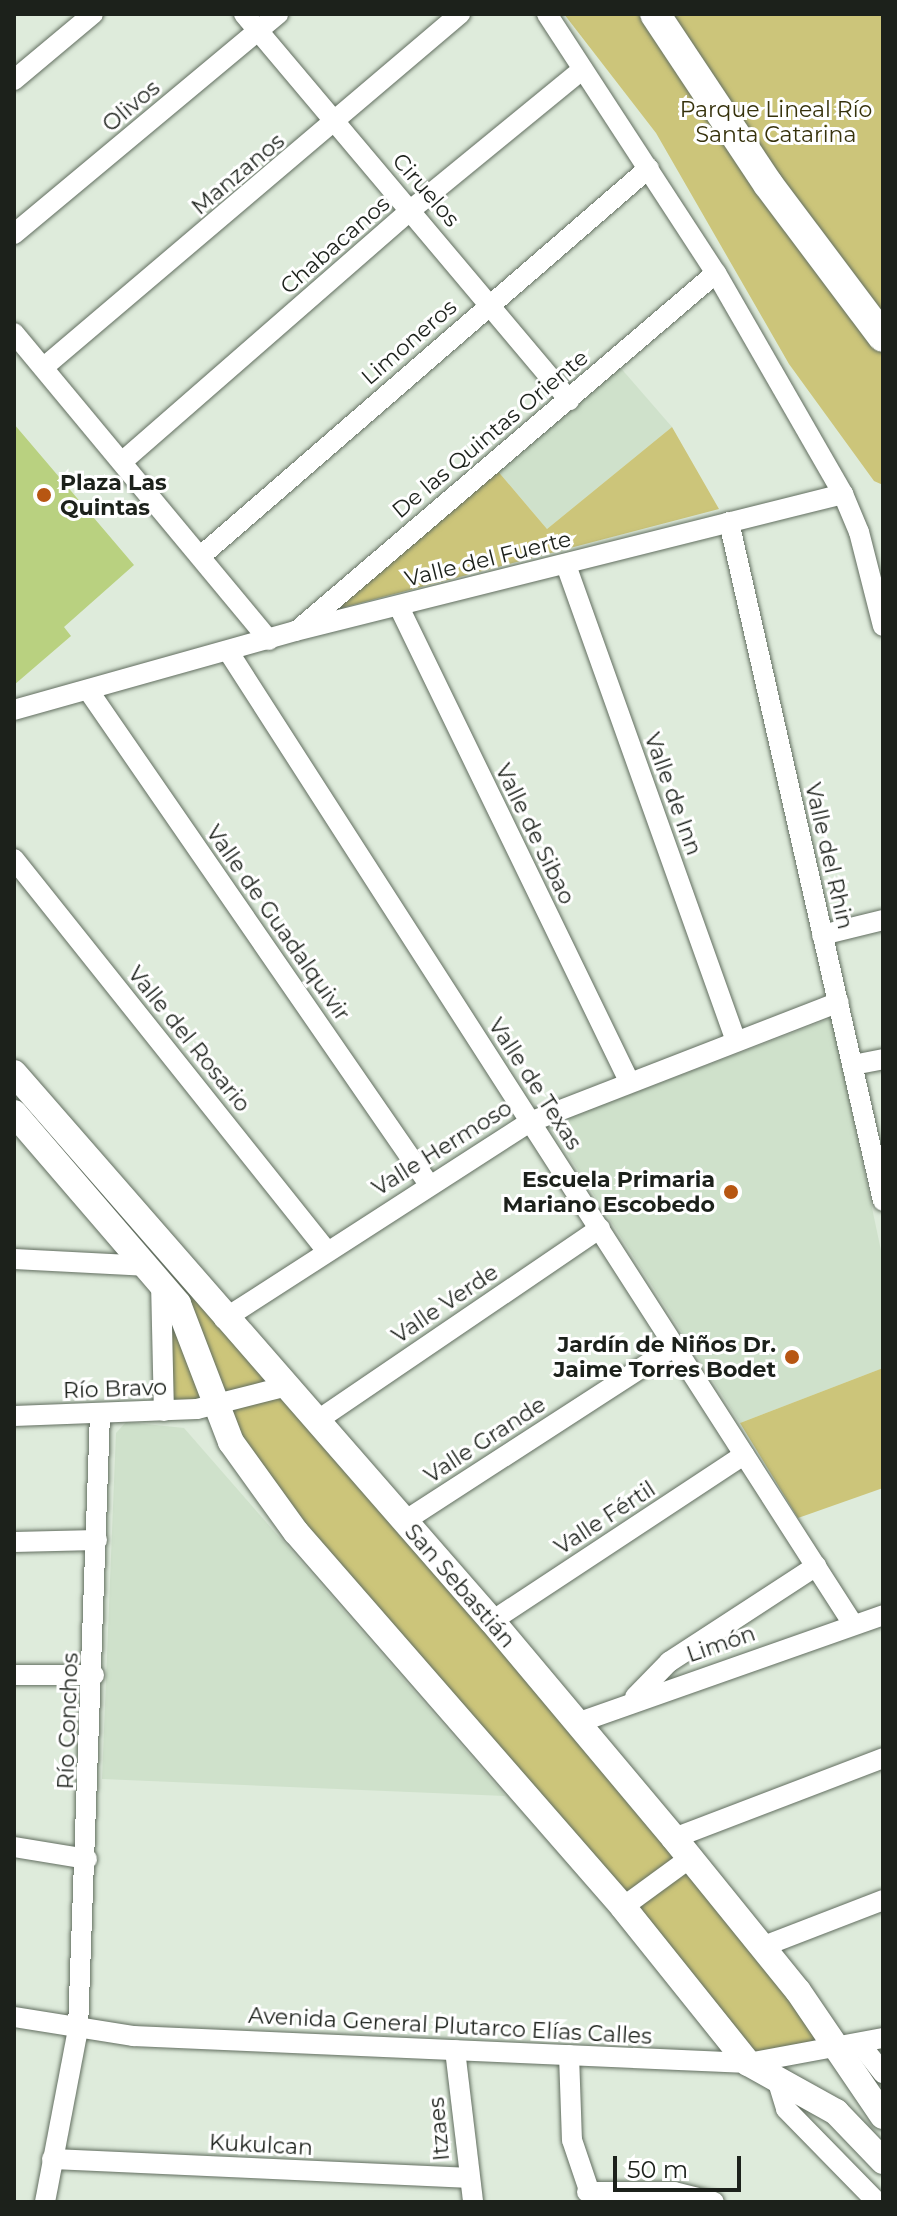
<!DOCTYPE html>
<meta charset="utf-8">
<style>
body{margin:0}
#map{position:relative;width:897px;height:2216px;overflow:hidden;background:#deebdb;font-family:Montserrat,sans-serif}
div>[style]{position:absolute}
.built>*{inset:0;background:#cfe1cb}
.green>*{inset:0;background:#ccc57a}
.building>*{inset:0;background:#b9d180}
.roads{filter:drop-shadow(0 0 2px #626e60) drop-shadow(0 0 2px #626e60)}
.minor>*{height:20px;margin:-10px;padding:0 10px;transform-origin:10px;border-radius:10px;background:#fff}
.major>*{height:26px;margin:-13px;padding:0 13px;transform-origin:13px;border-radius:13px;background:#fff}
.highway>*{height:30px;margin:-15px;padding:0 15px;transform-origin:15px;border-radius:15px;background:#fff}
.dots>*{width:22px;height:22px;translate:-50% -50%;box-sizing:border-box;border:4px solid #fff;border-radius:50%}
span{translate:-50% -50%;white-space:nowrap;text-align:center;line-height:1.15;-webkit-text-stroke:6px #fff;paint-order:stroke}
.street-label{font-size:22px;color:#1c211b}
.park-label{font-size:22px;color:#36320c}
.poi-label{font-size:22px;color:#1c211b;font-weight:700}
.left{translate:0 -50%;text-align:left}
.right{translate:-100% -50%;text-align:right}
.frame{position:absolute;inset:0;border:16px solid #1c211b;pointer-events:none}
.scale{position:absolute;left:613px;top:2156px;width:128px;height:36px;box-sizing:border-box;border:4px solid #1c211b;border-top:0;padding-left:10px;font-size:24px;line-height:28px;white-space:nowrap;color:#1c211b;-webkit-text-stroke:6px #fff;paint-order:stroke}
</style>
<div id="map">
<div class="built">
<i style="clip-path:polygon(619px 366px,672px 427px,547px 529px,496px 469px)"></i>
<i style="clip-path:polygon(832px 1018px,883px 1260px,883px 1368px,740px 1423px,549px 1125px)"></i>
<i style="clip-path:polygon(126px 1422px,184px 1428px,505px 1796px,102px 1779px,116px 1433px)"></i>
</div>
<div class="green">
<i style="clip-path:polygon(564px 14px,883px 14px,883px 485px,874px 481px,789px 364px,656px 133px)"></i>
<i style="clip-path:polygon(672px 427px,719px 509px,322px 613px,496px 469px,547px 529px)"></i>
<i style="clip-path:polygon(181px 1268px,840px 2050px,748px 2063px,270px 1500px,217px 1407px,164px 1411px,161px 1282px)"></i>
<i style="clip-path:polygon(883px 1368px,883px 1488px,798px 1518px,740px 1423px)"></i>
</div>
<div class="building">
<i style="clip-path:polygon(14px 424px,134px 565px,64px 627px,71px 636px,14px 685px)"></i>
</div>
<div class="roads">
<div class="minor">
<i style="left:244px;top:14px;width:505px;rotate:49.9deg"></i>
<i style="left:547px;top:14px;width:309px;rotate:56.9deg"></i>
<i style="left:716px;top:273px;width:255px;rotate:60.1deg"></i>
<i style="left:14px;top:80px;width:103px;rotate:-39.9deg"></i>
<i style="left:14px;top:234px;width:344px;rotate:-39.8deg"></i>
<i style="left:14px;top:333px;width:399px;rotate:50.3deg"></i>
<i style="left:44px;top:367px;width:546px;rotate:-40.32deg"></i>
<i style="left:123px;top:461px;width:383px;rotate:-41.1deg"></i>
<i style="left:412px;top:209px;width:220px;rotate:-39.3deg"></i>
<i style="left:729px;top:522px;width:696px;rotate:77.22deg"></i>
<i style="left:202px;top:555px;width:591px;rotate:-40.89deg"></i>
<i style="left:566px;top:565px;width:505px;rotate:70.35deg"></i>
<i style="left:399px;top:607px;width:527px;rotate:64.12deg"></i>
<i style="left:299px;top:629px;width:548px;rotate:-40.49deg"></i>
<i style="left:228px;top:651px;width:1156px;rotate:57.29deg"></i>
<i style="left:88px;top:690px;width:599px;rotate:55.41deg"></i>
<i style="left:14px;top:710px;width:292px;rotate:-15.7deg"></i>
<i style="left:295px;top:631px;width:565px;rotate:-14.04deg"></i>
<i style="left:843px;top:494px;width:41px;rotate:67.2deg"></i>
<i style="left:859px;top:532px;width:97px;rotate:75.7deg"></i>
<i style="left:14px;top:859px;width:500px;rotate:51.41deg"></i>
<i style="left:822px;top:935px;width:63px;rotate:-13.8deg"></i>
<i style="left:853px;top:1065px;width:31px;rotate:-11deg"></i>
<i style="left:14px;top:1259px;width:135px;rotate:3deg"></i>
<i style="left:161px;top:1282px;width:129px;rotate:88.7deg"></i>
<i style="left:224px;top:1319px;width:364px;rotate:-32.8deg"></i>
<i style="left:530px;top:1122px;width:331px;rotate:-21.2deg"></i>
<i style="left:14px;top:1416px;width:183px;rotate:-2.2deg"></i>
<i style="left:197px;top:1409px;width:93px;rotate:-14.3deg"></i>
<i style="left:318px;top:1420px;width:341px;rotate:-34.2deg"></i>
<i style="left:403px;top:1522px;width:322px;rotate:-32.9deg"></i>
<i style="left:14px;top:1542px;width:83px;rotate:-1.4deg"></i>
<i style="left:492px;top:1621px;width:302px;rotate:-33.4deg"></i>
<i style="left:14px;top:1675px;width:80px"></i>
<i style="left:635px;top:1697px;width:49px;rotate:-45.8deg"></i>
<i style="left:669px;top:1662px;width:176px;rotate:-33.1deg"></i>
<i style="left:577px;top:1723px;width:324px;rotate:-19.4deg"></i>
<i style="left:674px;top:1838px;width:224px;rotate:-20.9deg"></i>
<i style="left:14px;top:1847px;width:74px;rotate:9.3deg"></i>
<i style="left:623px;top:1907px;width:83px;rotate:-36.2deg"></i>
<i style="left:764px;top:1946px;width:128px;rotate:-21.1deg"></i>
<i style="left:14px;top:2017px;width:121px;rotate:9.1deg"></i>
<i style="left:133px;top:2036px;width:616px;rotate:2.51deg"></i>
<i style="left:748px;top:2063px;width:137px;rotate:-10.5deg"></i>
<i style="left:861px;top:2045px;width:36px;rotate:52deg"></i>
<i style="left:455px;top:2050px;width:153px;rotate:83.2deg"></i>
<i style="left:569px;top:2055px;width:85px;rotate:88deg"></i>
<i style="left:572px;top:2140px;width:65px;rotate:71.3deg"></i>
<i style="left:777px;top:2079px;width:31px;rotate:73deg"></i>
<i style="left:786px;top:2109px;width:130px;rotate:45.6deg"></i>
<i style="left:52px;top:2159px;width:415px;rotate:2.6deg"></i>
<i style="left:587px;top:2192px;width:87px"></i>
<i style="left:674px;top:2192px;width:41px;rotate:14deg"></i>
<i style="left:45px;top:2202px;width:176px;rotate:-79.2deg"></i>
<i style="left:78px;top:2029px;width:614px;rotate:-87.95deg"></i>
</div>
<div class="major">
<i style="left:14px;top:1073px;width:727px;rotate:48.9deg"></i>
<i style="left:492px;top:1621px;width:283px;rotate:50deg"></i>
<i style="left:674px;top:1838px;width:197px;rotate:51deg"></i>
<i style="left:798px;top:1991px;width:151px;rotate:55.8deg"></i>
<i style="left:14px;top:1113px;width:252px;rotate:49.3deg"></i>
<i style="left:178px;top:1304px;width:148px;rotate:69deg"></i>
<i style="left:231px;top:1442px;width:111px;rotate:54.2deg"></i>
<i style="left:296px;top:1532px;width:498px;rotate:48.9deg"></i>
<i style="left:623px;top:1907px;width:200px;rotate:51.3deg"></i>
<i style="left:748px;top:2063px;width:101px;rotate:29.1deg"></i>
<i style="left:836px;top:2112px;width:68px;rotate:46.2deg"></i>
</div>
<div class="highway">
<i style="left:655px;top:14px;width:204px;rotate:56.4deg"></i>
<i style="left:768px;top:184px;width:191px;rotate:53.1deg"></i>
</div>
</div>
<div class="dots">
<i style="left:44px;top:495px;background:#b75612"></i>
<i style="left:731px;top:1192px;background:#b75612"></i>
<i style="left:792px;top:1357px;background:#b75612"></i>
</div>
<div class="street-label">
<span style="left:131px;top:106px;rotate:-40deg">Olivos</span>
<span style="left:238px;top:174px;rotate:-40deg">Manzanos</span>
<span style="left:426px;top:190px;rotate:49deg">Ciruelos</span>
<span style="left:335px;top:245px;rotate:-41deg">Chabacanos</span>
<span style="left:409px;top:342px;rotate:-41deg">Limoneros</span>
<span style="left:490px;top:434px;rotate:-40deg">De las Quintas Oriente</span>
<span style="left:488px;top:559px;rotate:-14deg">Valle del Fuerte</span>
<span style="left:673px;top:794px;rotate:70deg">Valle de Inn</span>
<span style="left:535px;top:834px;rotate:64deg">Valle de Sibao</span>
<span style="left:829px;top:856px;rotate:77deg">Valle del Rhin</span>
<span style="left:278px;top:923px;rotate:55deg">Valle de Guadalquivir</span>
<span style="left:189px;top:1039px;rotate:51deg">Valle del Rosario</span>
<span style="left:535px;top:1084px;rotate:57deg">Valle de Texas</span>
<span style="left:442px;top:1148px;rotate:-32deg">Valle Hermoso</span>
<span style="left:445px;top:1304px;rotate:-34deg">Valle Verde</span>
<span style="left:115px;top:1389px;rotate:-2deg">Río Bravo</span>
<span style="left:485px;top:1440px;rotate:-33deg">Valle Grande</span>
<span style="left:605px;top:1518px;rotate:-33deg">Valle Fértil</span>
<span style="left:460px;top:1586px;rotate:49deg">San Sebastián</span>
<span style="left:721px;top:1644px;rotate:-19deg">Limón</span>
<span style="left:68px;top:1721px;rotate:-88deg">Río Conchos</span>
<span style="left:450px;top:2026px;rotate:3deg">Avenida General Plutarco Elías Calles</span>
<span style="left:439px;top:2129px;rotate:-95deg">Itzaes</span>
<span style="left:261px;top:2145px;rotate:3deg">Kukulcan</span>
</div>
<div class="park-label">
<span style="left:776px;top:122px">Parque Lineal Río<br>Santa Catarina</span>
</div>
<div class="poi-label">
<span class="left" style="left:60px;top:495px">Plaza Las<br>Quintas</span>
<span class="right" style="left:715px;top:1192px">Escuela Primaria<br>Mariano Escobedo</span>
<span class="right" style="left:776px;top:1357px">Jardín de Niños Dr.<br>Jaime Torres Bodet</span>
</div>
<div class="frame"></div>
<div class="scale">50 m</div>
</div>
